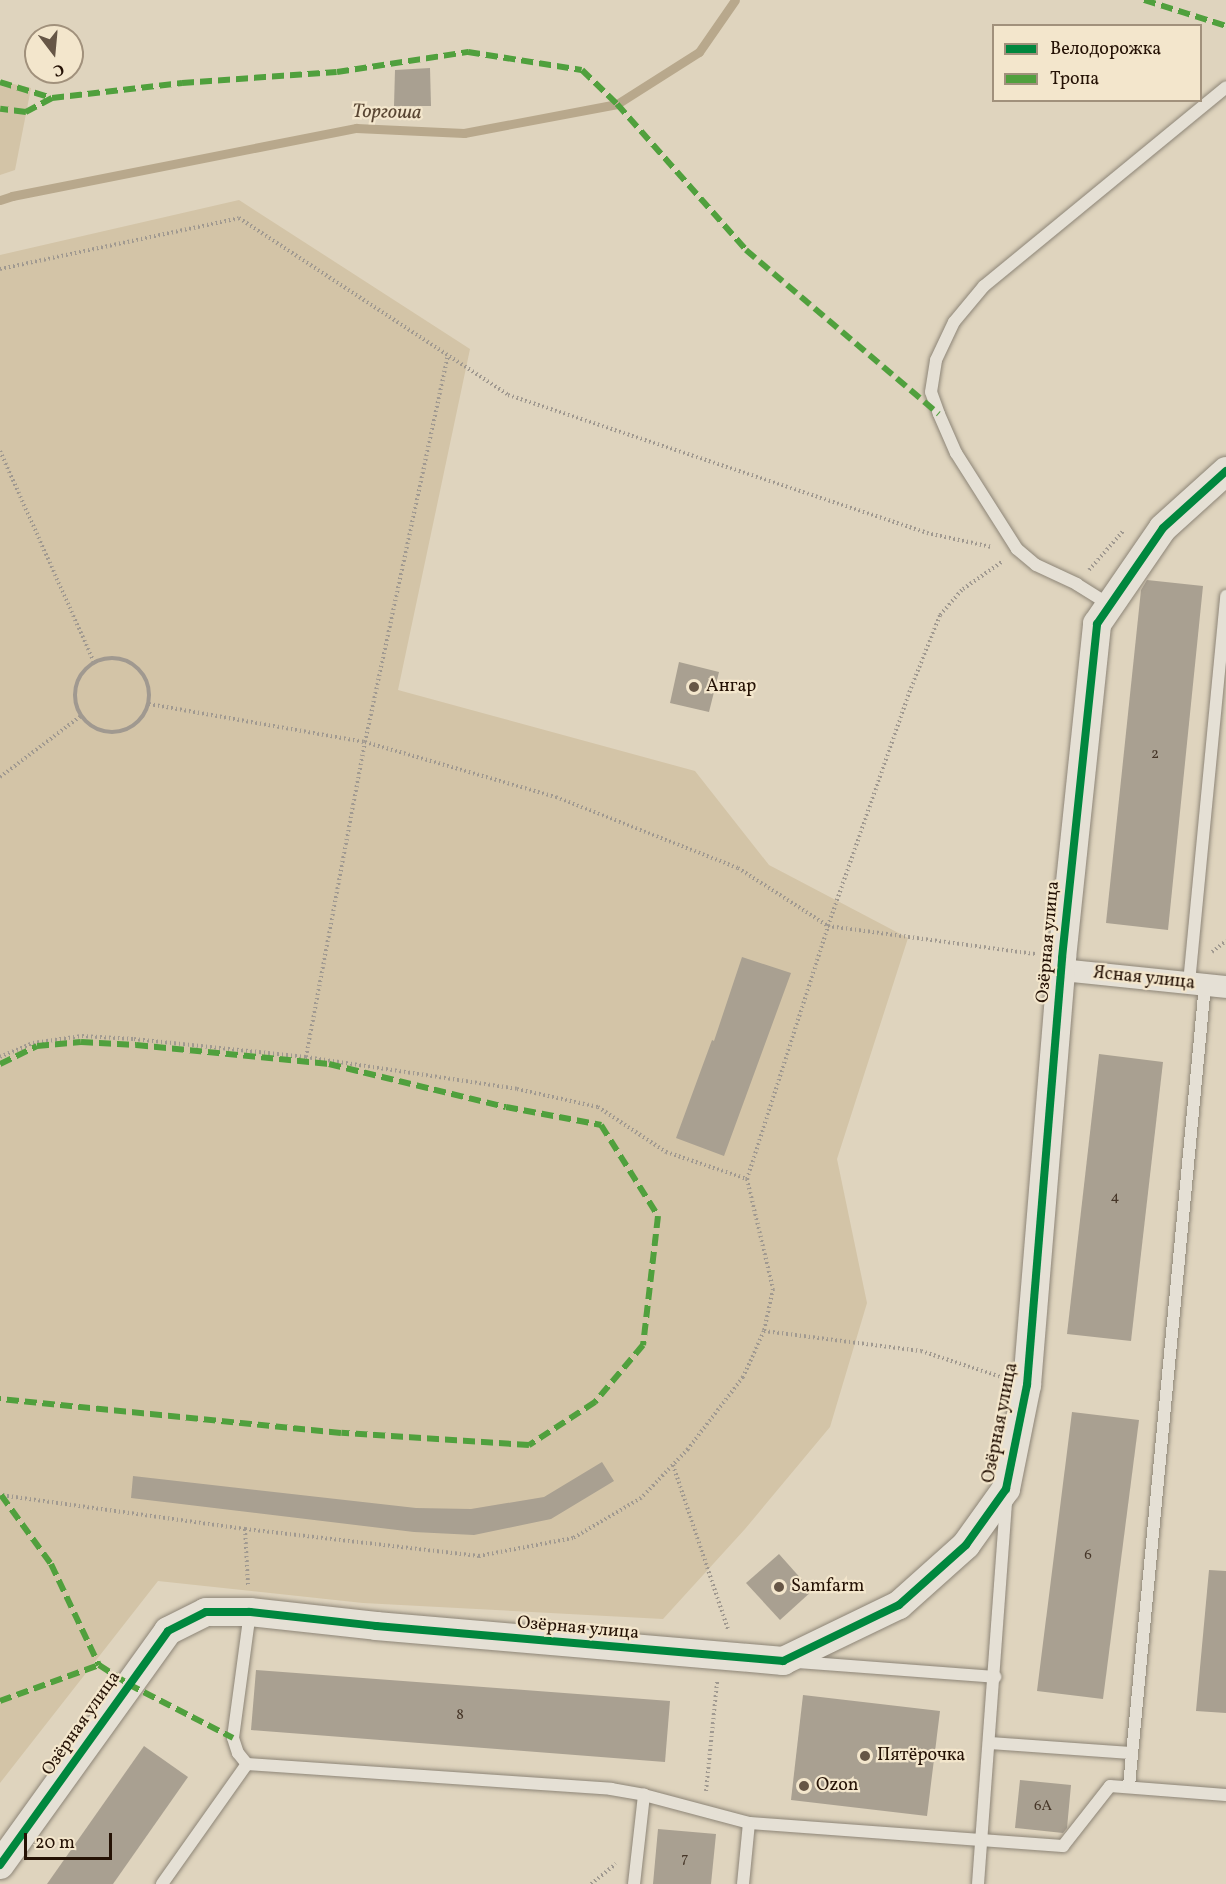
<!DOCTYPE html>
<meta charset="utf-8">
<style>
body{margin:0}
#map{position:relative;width:1226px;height:1884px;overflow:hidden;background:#dfd4be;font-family:Vollkorn,serif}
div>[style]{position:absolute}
.green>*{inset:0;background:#d3c4a7}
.stream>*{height:9px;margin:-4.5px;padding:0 4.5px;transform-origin:4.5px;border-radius:4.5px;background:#b8a88c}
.building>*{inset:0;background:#a9a091}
.path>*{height:4px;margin-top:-2px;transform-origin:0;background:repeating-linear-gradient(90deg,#a09990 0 1.5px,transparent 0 4.5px)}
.path>.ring{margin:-2px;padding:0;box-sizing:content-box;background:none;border:4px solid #a09990;border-radius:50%}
.roads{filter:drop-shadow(0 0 2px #8d8577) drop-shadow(0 0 2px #8d8577)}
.service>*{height:12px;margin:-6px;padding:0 6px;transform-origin:6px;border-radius:6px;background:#e5e0d5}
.minor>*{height:22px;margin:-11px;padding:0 11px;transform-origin:11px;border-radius:11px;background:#e5e0d5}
.tertiary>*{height:28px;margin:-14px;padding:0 14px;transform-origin:14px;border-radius:14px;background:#e5e0d5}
.quiet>*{height:6px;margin-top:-3px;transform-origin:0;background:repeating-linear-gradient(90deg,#50a03d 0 12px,transparent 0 18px)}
.cycleway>*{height:8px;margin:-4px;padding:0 4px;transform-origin:4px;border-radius:4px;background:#00873e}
.dots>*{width:16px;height:16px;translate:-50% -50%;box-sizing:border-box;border:3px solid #f3e6cc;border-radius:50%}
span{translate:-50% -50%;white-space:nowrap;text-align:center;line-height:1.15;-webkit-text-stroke:4.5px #f3e6cc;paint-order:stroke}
.number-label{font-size:15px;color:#463628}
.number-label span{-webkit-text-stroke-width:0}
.poi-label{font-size:18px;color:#251205}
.left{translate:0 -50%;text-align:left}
.street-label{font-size:18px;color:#251205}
.water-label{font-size:20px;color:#594633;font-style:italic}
.legend{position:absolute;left:992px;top:24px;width:210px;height:78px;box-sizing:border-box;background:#f3e6cc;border:2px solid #a1917c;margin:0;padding:8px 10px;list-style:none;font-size:18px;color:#251205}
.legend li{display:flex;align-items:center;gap:12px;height:30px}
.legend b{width:30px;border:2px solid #a1917c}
.north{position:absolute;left:24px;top:24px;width:60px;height:60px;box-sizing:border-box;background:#f3e6cc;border:2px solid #a1917c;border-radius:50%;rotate:164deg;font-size:16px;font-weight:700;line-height:24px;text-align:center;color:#251205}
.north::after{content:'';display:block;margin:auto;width:21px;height:27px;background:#665646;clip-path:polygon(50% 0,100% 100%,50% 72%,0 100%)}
.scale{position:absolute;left:24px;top:1833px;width:88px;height:27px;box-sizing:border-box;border:3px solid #251205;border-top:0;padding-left:8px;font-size:18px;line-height:21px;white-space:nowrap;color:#251205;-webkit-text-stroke:4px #f3e6cc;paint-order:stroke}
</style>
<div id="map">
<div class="green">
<i style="clip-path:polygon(0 81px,31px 88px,15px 170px,0 175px)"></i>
<i style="clip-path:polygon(239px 200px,470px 349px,398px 690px,695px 771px,769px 865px,908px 938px,837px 1159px,867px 1303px,830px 1427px,745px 1529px,663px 1619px,363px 1603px,158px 1581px,0 1783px,0 255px)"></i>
</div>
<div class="stream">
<i style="left:0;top:200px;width:13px;rotate:-18deg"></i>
<i style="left:12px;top:196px;width:351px;rotate:-11.2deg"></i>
<i style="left:356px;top:128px;width:108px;rotate:2.7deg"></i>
<i style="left:464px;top:133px;width:156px;rotate:-10.7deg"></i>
<i style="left:617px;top:104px;width:97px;rotate:-32.4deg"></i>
<i style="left:699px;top:52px;width:63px;rotate:-55.3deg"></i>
</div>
<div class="building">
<i style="clip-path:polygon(430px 68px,431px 106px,394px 106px,395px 70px)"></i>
<i style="clip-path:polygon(1147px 580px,1203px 586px,1168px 930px,1106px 923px,1141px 590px)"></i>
<i style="clip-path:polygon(679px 662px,719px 672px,709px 712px,670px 703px)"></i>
<i style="clip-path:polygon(742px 957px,791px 973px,724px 1156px,676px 1138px,712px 1040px,714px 1041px)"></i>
<i style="clip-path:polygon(1099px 1054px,1163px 1062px,1131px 1341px,1067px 1334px)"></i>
<i style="clip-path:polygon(1072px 1412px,1139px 1420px,1103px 1699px,1037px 1691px)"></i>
<i style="clip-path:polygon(602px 1462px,614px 1481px,551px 1519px,474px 1535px,414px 1532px,131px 1498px,133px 1476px,416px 1508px,471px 1509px,544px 1497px)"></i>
<i style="clip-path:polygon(779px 1554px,812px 1591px,780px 1620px,746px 1583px)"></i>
<i style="clip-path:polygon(1209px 1570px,1226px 1571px,1226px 1713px,1196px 1711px)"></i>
<i style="clip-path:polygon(256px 1670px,670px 1701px,665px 1762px,251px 1730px)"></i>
<i style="clip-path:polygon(803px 1695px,940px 1711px,927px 1816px,791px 1800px)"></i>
<i style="clip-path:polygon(144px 1746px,188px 1777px,113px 1884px,47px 1884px)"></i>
<i style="clip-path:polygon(1020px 1780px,1071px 1785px,1067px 1828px,1063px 1833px,1015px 1828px)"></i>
<i style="clip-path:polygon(658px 1829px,716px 1834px,711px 1884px,653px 1884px)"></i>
</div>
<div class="path">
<i style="left:0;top:269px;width:244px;rotate:-12deg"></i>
<i style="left:239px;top:218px;width:322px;rotate:33.3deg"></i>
<i style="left:508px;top:395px;width:441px;rotate:18.2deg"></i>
<i style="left:927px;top:533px;width:66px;rotate:12.2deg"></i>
<i style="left:0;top:451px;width:231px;rotate:66deg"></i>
<i style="left:1089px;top:570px;width:53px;rotate:-48.8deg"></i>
<i class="ring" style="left:75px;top:658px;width:70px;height:70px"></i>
<i style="left:149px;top:704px;width:219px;rotate:10deg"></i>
<i style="left:365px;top:742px;width:199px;rotate:16.1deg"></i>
<i style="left:556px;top:797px;width:195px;rotate:21.3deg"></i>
<i style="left:738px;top:868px;width:107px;rotate:32.8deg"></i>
<i style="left:828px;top:926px;width:209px;rotate:7.7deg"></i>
<i style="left:0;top:777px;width:101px;rotate:-37deg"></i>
<i style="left:1212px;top:952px;width:18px;rotate:-38deg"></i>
<i style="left:0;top:1057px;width:36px;rotate:-23deg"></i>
<i style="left:33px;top:1043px;width:49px;rotate:-8.1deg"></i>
<i style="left:82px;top:1036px;width:52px;rotate:3.3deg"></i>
<i style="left:134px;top:1039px;width:173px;rotate:6deg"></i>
<i style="left:306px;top:1057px;width:213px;rotate:8.6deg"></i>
<i style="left:517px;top:1089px;width:83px;rotate:12.5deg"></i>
<i style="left:598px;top:1107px;width:82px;rotate:33.5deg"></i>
<i style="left:666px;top:1152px;width:85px;rotate:18.4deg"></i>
<i style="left:747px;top:1179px;width:113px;rotate:76.7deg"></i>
<i style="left:773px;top:1289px;width:43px;rotate:102.1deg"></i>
<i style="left:764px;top:1331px;width:51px;rotate:114.5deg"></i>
<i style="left:743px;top:1377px;width:91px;rotate:127.4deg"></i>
<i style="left:688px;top:1449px;width:68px;rotate:133.8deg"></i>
<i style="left:641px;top:1498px;width:79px;rotate:149.5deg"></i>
<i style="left:573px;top:1538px;width:96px;rotate:169.2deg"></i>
<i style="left:479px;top:1556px;width:236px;rotate:-173.4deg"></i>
<i style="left:245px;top:1529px;width:247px;rotate:-172.1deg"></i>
<i style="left:306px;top:1057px;width:320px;rotate:-79.4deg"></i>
<i style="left:365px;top:742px;width:395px;rotate:-77.9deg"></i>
<i style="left:747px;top:1179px;width:266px;rotate:-72.2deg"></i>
<i style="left:828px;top:926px;width:252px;rotate:-70.8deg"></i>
<i style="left:911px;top:688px;width:79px;rotate:-68.3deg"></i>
<i style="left:940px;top:615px;width:35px;rotate:-49deg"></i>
<i style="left:963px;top:589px;width:49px;rotate:-35deg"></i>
<i style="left:764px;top:1331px;width:158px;rotate:7.3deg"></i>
<i style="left:921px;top:1351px;width:84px;rotate:18deg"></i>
<i style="left:673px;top:1465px;width:173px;rotate:71.5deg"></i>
<i style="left:245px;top:1529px;width:56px;rotate:86.9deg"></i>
<i style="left:706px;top:1791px;width:110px;rotate:-84.2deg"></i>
<i style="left:591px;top:1884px;width:32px;rotate:-39deg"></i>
</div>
<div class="roads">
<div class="service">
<i style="left:1110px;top:605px;width:39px;rotate:-148deg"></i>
<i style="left:1077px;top:584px;width:45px;rotate:-155.1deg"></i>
<i style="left:1036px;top:565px;width:25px;rotate:-140deg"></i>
<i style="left:1017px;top:549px;width:114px;rotate:-122.4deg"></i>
<i style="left:956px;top:453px;width:43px;rotate:-113.6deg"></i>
<i style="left:939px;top:414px;width:23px;rotate:-110deg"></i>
<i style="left:931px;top:392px;width:32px;rotate:-81deg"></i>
<i style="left:936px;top:360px;width:42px;rotate:-64.7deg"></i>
<i style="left:954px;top:322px;width:47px;rotate:-50.2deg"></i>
<i style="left:984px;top:286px;width:313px;rotate:-39.4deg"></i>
<i style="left:1189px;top:983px;width:389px;rotate:-84.5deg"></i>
<i style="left:250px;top:1612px;width:127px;rotate:97.7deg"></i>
<i style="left:233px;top:1738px;width:16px;rotate:72deg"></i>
<i style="left:238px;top:1753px;width:14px;rotate:51deg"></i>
<i style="left:247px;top:1764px;width:365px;rotate:3.9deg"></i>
<i style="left:611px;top:1789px;width:34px;rotate:10deg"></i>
<i style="left:644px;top:1795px;width:109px;rotate:14.9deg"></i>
<i style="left:749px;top:1823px;width:315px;rotate:4.2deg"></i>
<i style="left:1063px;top:1846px;width:76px;rotate:-51.9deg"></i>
<i style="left:1110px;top:1786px;width:116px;rotate:4.4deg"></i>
<i style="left:797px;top:1662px;width:199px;rotate:4.3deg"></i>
<i style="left:989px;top:1743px;width:143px;rotate:4deg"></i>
<i style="left:1129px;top:1786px;width:805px;rotate:-84.58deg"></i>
<i style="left:162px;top:1884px;width:147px;rotate:-54.7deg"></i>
<i style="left:634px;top:1884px;width:90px;rotate:-83.6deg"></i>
<i style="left:743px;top:1884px;width:61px;rotate:-84.4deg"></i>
<i style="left:978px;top:1884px;width:386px;rotate:-85.8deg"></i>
</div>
<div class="minor">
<i style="left:1062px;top:970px;width:165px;rotate:5.9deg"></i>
</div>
<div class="tertiary">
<i style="left:0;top:1865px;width:288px;rotate:-54.3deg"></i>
<i style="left:168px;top:1631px;width:42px;rotate:-26.6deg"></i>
<i style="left:206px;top:1612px;width:44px"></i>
<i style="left:250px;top:1612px;width:127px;rotate:6.3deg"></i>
<i style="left:376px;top:1626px;width:409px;rotate:4.9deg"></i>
<i style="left:783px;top:1661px;width:129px;rotate:-25.8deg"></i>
<i style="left:899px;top:1605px;width:90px;rotate:-41.8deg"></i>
<i style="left:966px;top:1545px;width:69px;rotate:-54.5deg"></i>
<i style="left:1006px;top:1489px;width:106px;rotate:-78.6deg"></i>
<i style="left:1027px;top:1385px;width:428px;rotate:-85.3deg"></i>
<i style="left:1062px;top:958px;width:336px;rotate:-84deg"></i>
<i style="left:1097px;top:624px;width:116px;rotate:-55.5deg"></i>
<i style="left:1163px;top:528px;width:85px;rotate:-42.1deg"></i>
</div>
</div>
<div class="quiet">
<i style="left:1144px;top:0;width:86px;rotate:17.6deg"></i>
<i style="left:0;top:82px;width:54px;rotate:17.1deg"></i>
<i style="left:52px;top:98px;width:30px;rotate:152deg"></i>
<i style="left:26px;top:112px;width:26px;rotate:-173deg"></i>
<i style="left:52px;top:98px;width:131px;rotate:-6.6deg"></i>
<i style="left:182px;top:83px;width:155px;rotate:-4.1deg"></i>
<i style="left:337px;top:72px;width:133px;rotate:-8.7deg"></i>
<i style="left:468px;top:52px;width:115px;rotate:9deg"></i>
<i style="left:582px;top:70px;width:49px;rotate:44.2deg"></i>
<i style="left:617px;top:104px;width:195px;rotate:48.5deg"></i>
<i style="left:746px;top:250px;width:253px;rotate:40.4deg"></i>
<i style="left:0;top:1064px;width:41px;rotate:-25.9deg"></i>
<i style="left:37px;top:1046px;width:44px;rotate:-5.2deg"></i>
<i style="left:81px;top:1042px;width:55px;rotate:3.1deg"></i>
<i style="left:136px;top:1045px;width:194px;rotate:5.6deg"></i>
<i style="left:329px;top:1064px;width:182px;rotate:13.7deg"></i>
<i style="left:506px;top:1107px;width:97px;rotate:10.7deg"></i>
<i style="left:601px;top:1125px;width:107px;rotate:57.9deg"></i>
<i style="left:658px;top:1216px;width:130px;rotate:96.6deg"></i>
<i style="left:643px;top:1345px;width:75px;rotate:130.1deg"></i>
<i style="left:595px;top:1402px;width:79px;rotate:146.9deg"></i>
<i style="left:529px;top:1445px;width:188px;rotate:-176.3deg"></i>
<i style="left:341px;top:1433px;width:343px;rotate:-174.3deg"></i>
<i style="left:1px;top:1495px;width:85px;rotate:54.1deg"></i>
<i style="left:51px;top:1564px;width:112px;rotate:64.6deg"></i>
<i style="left:99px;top:1665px;width:35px;rotate:33deg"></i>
<i style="left:128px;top:1684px;width:118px;rotate:27.2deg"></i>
<i style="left:0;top:1701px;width:105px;rotate:-20deg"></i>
</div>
<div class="cycleway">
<i style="left:0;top:1865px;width:288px;rotate:-54.3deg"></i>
<i style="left:168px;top:1631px;width:42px;rotate:-26.6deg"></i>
<i style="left:206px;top:1612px;width:44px"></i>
<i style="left:250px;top:1612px;width:127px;rotate:6.3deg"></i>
<i style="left:376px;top:1626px;width:409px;rotate:4.9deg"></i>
<i style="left:783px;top:1661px;width:129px;rotate:-25.8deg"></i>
<i style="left:899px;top:1605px;width:90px;rotate:-41.8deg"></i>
<i style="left:966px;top:1545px;width:69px;rotate:-54.5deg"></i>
<i style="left:1006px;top:1489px;width:106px;rotate:-78.6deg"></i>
<i style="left:1027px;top:1385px;width:428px;rotate:-85.3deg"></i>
<i style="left:1062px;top:958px;width:336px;rotate:-84deg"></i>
<i style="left:1097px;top:624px;width:116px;rotate:-55.5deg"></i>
<i style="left:1163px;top:528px;width:85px;rotate:-42.1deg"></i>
</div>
<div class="dots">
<i style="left:694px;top:687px;background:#665646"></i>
<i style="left:779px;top:1587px;background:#665646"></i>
<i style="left:865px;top:1756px;background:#665646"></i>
<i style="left:804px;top:1786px;background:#665646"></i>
</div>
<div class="number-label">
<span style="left:1155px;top:755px">2</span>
<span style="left:1115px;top:1198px">4</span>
<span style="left:1088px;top:1556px">6</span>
<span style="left:460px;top:1716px">8</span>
<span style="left:1043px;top:1807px">6А</span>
<span style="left:685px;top:1859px">7</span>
</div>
<div class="poi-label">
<span class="left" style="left:706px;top:687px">Ангар</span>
<span class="left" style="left:791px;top:1587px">Samfarm</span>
<span class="left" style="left:877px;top:1756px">Пятёрочка</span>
<span class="left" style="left:816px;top:1786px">Ozon</span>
</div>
<div class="street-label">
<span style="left:1049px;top:942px;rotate:-85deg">Озёрная улица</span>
<span style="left:1144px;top:979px;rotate:6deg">Ясная улица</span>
<span style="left:1001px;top:1423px;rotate:-79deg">Озёрная улица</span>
<span style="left:578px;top:1629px;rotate:5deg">Озёрная улица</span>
<span style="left:82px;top:1724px;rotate:-55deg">Озёрная улица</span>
</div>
<div class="water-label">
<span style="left:387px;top:113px;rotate:1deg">Торгоша</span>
</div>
<ul class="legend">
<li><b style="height:8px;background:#00873e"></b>Велодорожка</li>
<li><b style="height:8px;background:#50a03d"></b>Тропа</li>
</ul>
<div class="north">С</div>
<div class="scale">20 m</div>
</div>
